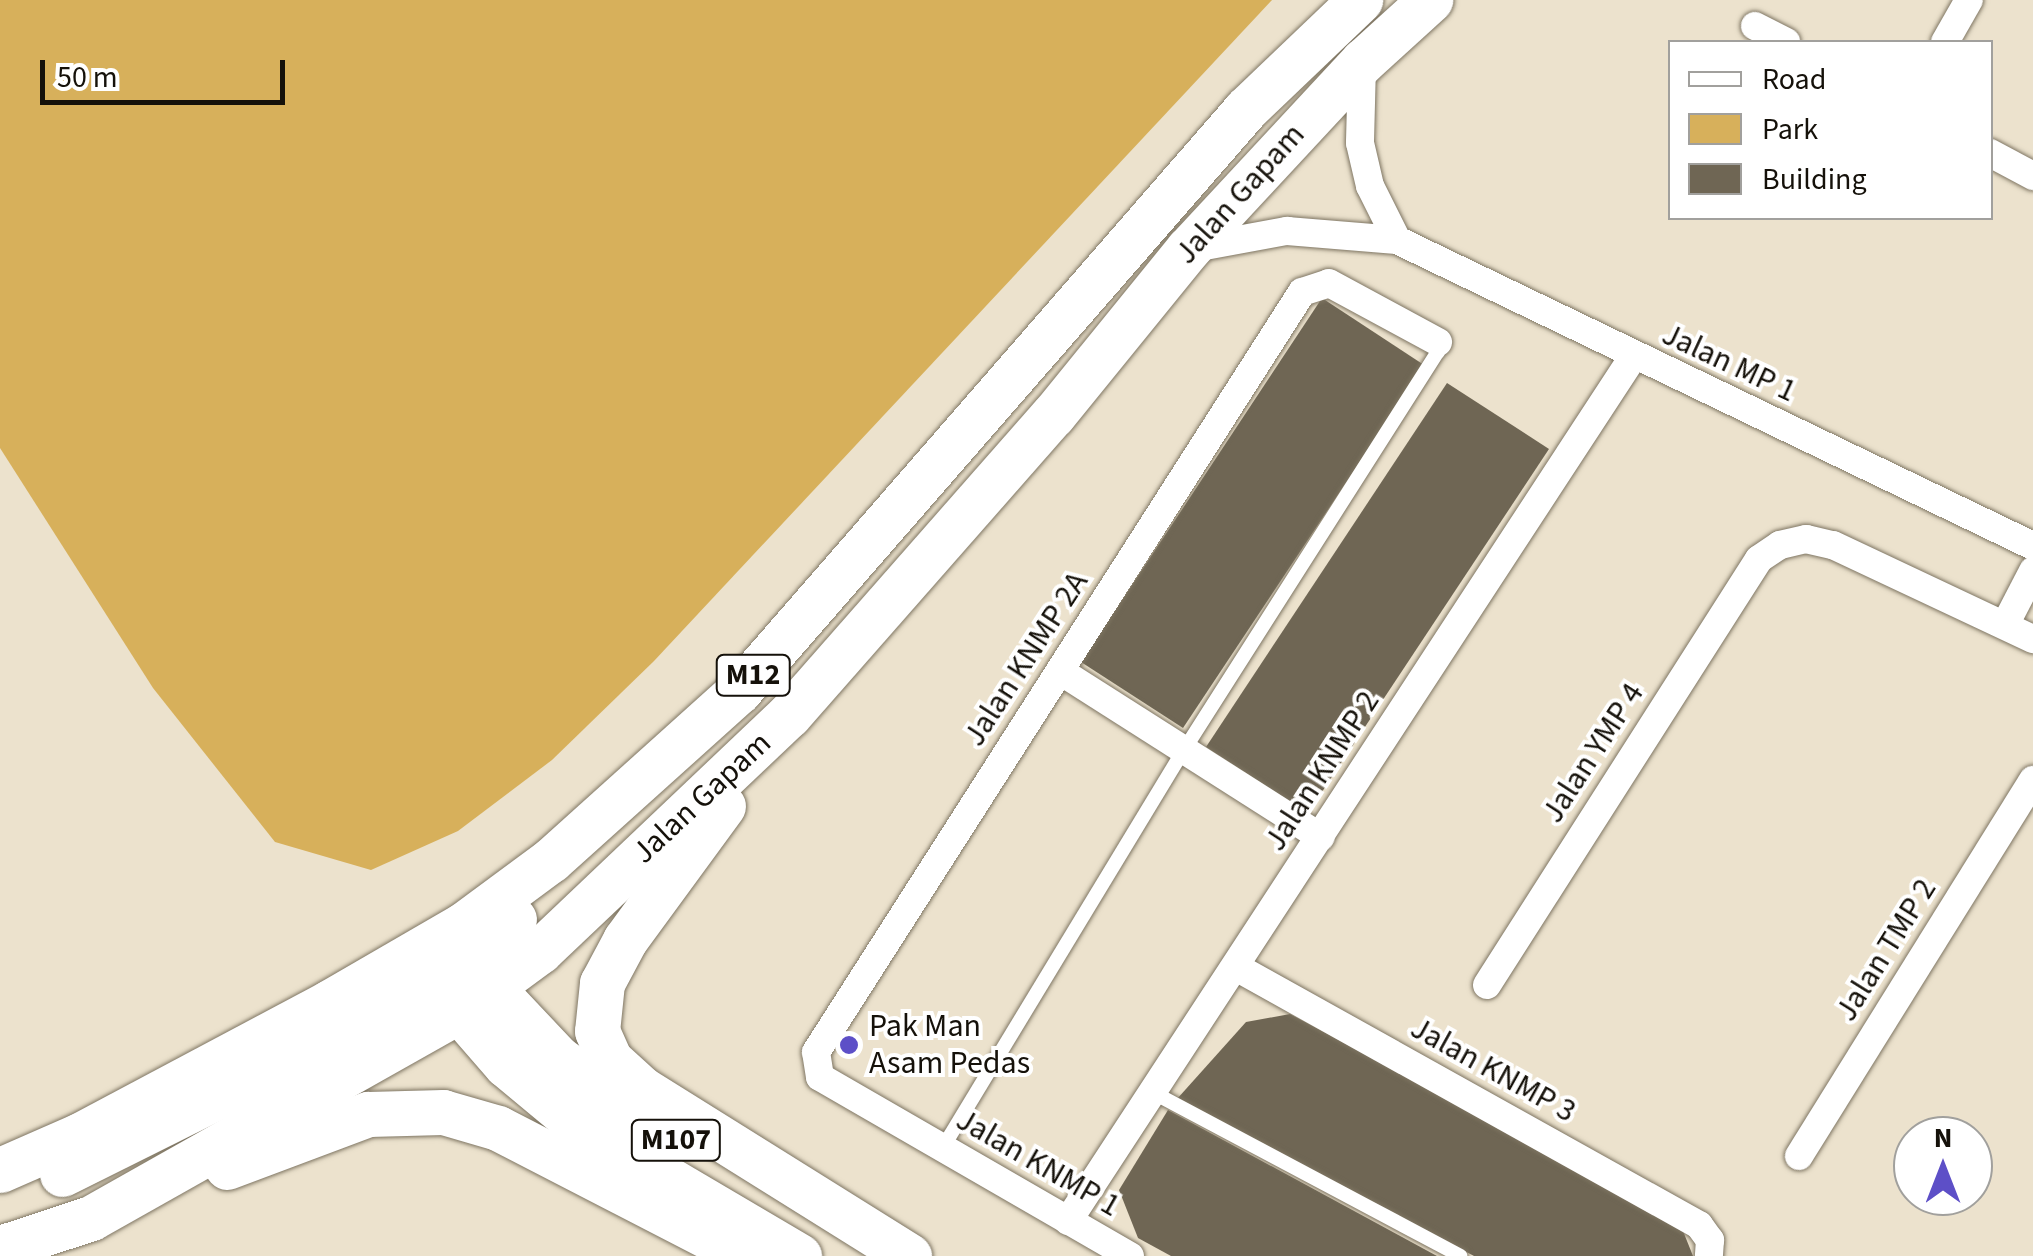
<!DOCTYPE html>
<style>
body{margin:0}
#map{position:relative;width:2033px;height:1256px;overflow:hidden;background:#ece2cd;font-family:"Source Sans 3",sans-serif}
div>[style]{position:absolute}
.green>*{inset:0;background:#d7b05b}
.building>*{inset:0;background:#6f6654}
.roads{filter:drop-shadow(0 0 2px #7e7562) drop-shadow(0 0 2px #7e7562)}
.lane>*{height:14px;margin:-7px;padding:0 7px;transform-origin:7px;border-radius:7px;background:#fff}
.street>*{height:28px;margin:-14px;padding:0 14px;transform-origin:14px;border-radius:14px;background:#fff}
.primary>*{height:45px;margin:-22.5px;padding:0 22.5px;transform-origin:22.5px;border-radius:22.5px;background:#fff}
.dots>*{width:28px;height:28px;translate:-50% -50%;box-sizing:border-box;border:5px solid #fff;border-radius:50%}
span{translate:-50% -50%;white-space:nowrap;text-align:center;line-height:1.15;-webkit-text-stroke:8px #fff;paint-order:stroke}
.shield-label span{padding:2px 8px;background:#fff;border:2px solid;border-radius:8px;-webkit-text-stroke-width:0}
.shield-label{font-size:30px;color:#15110a;font-weight:700}
.street-label{font-size:32px;color:#15110a}
.poi-label{font-size:32px;color:#15110a}
.left{translate:0 -50%;text-align:left}
.legend{position:absolute;left:1668px;top:40px;width:325px;height:180px;box-sizing:border-box;background:#fff;border:2px solid #a1a09d;margin:0;padding:12px 18px;list-style:none;font-size:30px;color:#15110a}
.legend li{display:flex;align-items:center;gap:20px;height:50px}
.legend b{width:50px;border:2px solid #a1a09d}
.north{position:absolute;left:1893px;top:1116px;width:100px;height:100px;box-sizing:border-box;background:#fff;border:2px solid #a1a09d;border-radius:50%;rotate:0deg;font-size:28px;font-weight:700;line-height:40px;text-align:center;color:#15110a}
.north::after{content:'';display:block;margin:auto;width:35px;height:45px;background:#5d4fc7;clip-path:polygon(50% 0,100% 100%,50% 72%,0 100%)}
.scale{position:absolute;left:40px;top:60px;width:245px;height:45px;box-sizing:border-box;border:5px solid #15110a;border-top:0;padding-left:12px;font-size:30px;line-height:35px;white-space:nowrap;color:#15110a;-webkit-text-stroke:8px #fff;paint-order:stroke}
</style>
<div id="map">
<div class="green">
<i style="clip-path:polygon(0 0,1272px 0,654px 661px,552px 760px,458px 831px,371px 870px,275px 842px,153px 688px,0 448px)"></i>
</div>
<div class="building">
<i style="clip-path:polygon(1322px 298px,1424px 365px,1183px 728px,1081px 662px)"></i>
<i style="clip-path:polygon(1447px 383px,1549px 449px,1308px 813px,1206px 747px)"></i>
<i style="clip-path:polygon(1290px 1014px,1679px 1221px,1693px 1256px,1474px 1256px,1177px 1099px,1246px 1022px)"></i>
<i style="clip-path:polygon(1168px 1110px,1437px 1256px,1171px 1256px,1138px 1238px,1119px 1190px)"></i>
</div>
<div class="roads">
<div class="lane">
<i style="left:1154px;top:1093px;width:347px;rotate:28deg"></i>
<i style="left:942px;top:1149px;width:467px;rotate:-58.8deg"></i>
<i style="left:1184px;top:750px;width:472px;rotate:-57.5deg"></i>
<i style="left:1438px;top:352px;width:10px;rotate:-90deg"></i>
</div>
<div class="street">
<i style="left:1755px;top:26px;width:35px;rotate:27deg"></i>
<i style="left:1945px;top:42px;width:48px;rotate:-60.3deg"></i>
<i style="left:1362px;top:65px;width:78px;rotate:91.5deg"></i>
<i style="left:1360px;top:143px;width:44px;rotate:76.9deg"></i>
<i style="left:1370px;top:186px;width:60px;rotate:63.4deg"></i>
<i style="left:1990px;top:153px;width:49px;rotate:28.1deg"></i>
<i style="left:1194px;top:248px;width:95px;rotate:-10.4deg"></i>
<i style="left:1287px;top:231px;width:110px;rotate:4.7deg"></i>
<i style="left:1397px;top:240px;width:706px;rotate:25.69deg"></i>
<i style="left:2006px;top:623px;width:59px;rotate:-62.6deg"></i>
<i style="left:1060px;top:671px;width:309px;rotate:32.5deg"></i>
<i style="left:1236px;top:967px;width:530px;rotate:29.13deg"></i>
<i style="left:1699px;top:1225px;width:19px;rotate:54deg"></i>
<i style="left:1710px;top:1240px;width:16px;rotate:94deg"></i>
<i style="left:1487px;top:985px;width:505px;rotate:-57.44deg"></i>
<i style="left:1759px;top:559px;width:25px;rotate:-34deg"></i>
<i style="left:1780px;top:545px;width:27px;rotate:-13deg"></i>
<i style="left:1806px;top:539px;width:28px;rotate:13deg"></i>
<i style="left:1833px;top:545px;width:221px;rotate:25.2deg"></i>
<i style="left:1799px;top:1156px;width:443px;rotate:-58.1deg"></i>
<i style="left:1068px;top:1221px;width:1032px;rotate:-56.82deg"></i>
<i style="left:1130px;top:1256px;width:358px;rotate:-150deg"></i>
<i style="left:820px;top:1077px;width:25px;rotate:-99deg"></i>
<i style="left:816px;top:1052px;width:902px;rotate:-57.4deg"></i>
<i style="left:1302px;top:292px;width:28px;rotate:-18deg"></i>
<i style="left:1329px;top:283px;width:124px;rotate:28.4deg"></i>
</div>
<div class="primary">
<i style="left:723px;top:806px;width:166px;rotate:126.2deg"></i>
<i style="left:625px;top:940px;width:49px;rotate:118.1deg"></i>
<i style="left:602px;top:983px;width:48px;rotate:95.9deg"></i>
<i style="left:597px;top:1031px;width:32px;rotate:66deg"></i>
<i style="left:610px;top:1060px;width:43px;rotate:42.2deg"></i>
<i style="left:642px;top:1089px;width:315px;rotate:32deg"></i>
<i style="left:474px;top:969px;width:122px;rotate:46.7deg"></i>
<i style="left:558px;top:1058px;width:94px;rotate:35.9deg"></i>
<i style="left:439px;top:988px;width:102px;rotate:49deg"></i>
<i style="left:506px;top:1065px;width:99px;rotate:39.7deg"></i>
<i style="left:582px;top:1128px;width:252px;rotate:30.5deg"></i>
<i style="left:227px;top:1167px;width:151px;rotate:-20.6deg"></i>
<i style="left:368px;top:1114px;width:75px;rotate:-1.5deg"></i>
<i style="left:443px;top:1112px;width:57px;rotate:16.2deg"></i>
<i style="left:498px;top:1128px;width:279px;rotate:27.3deg"></i>
<i style="left:0;top:1170px;width:87px;rotate:-23.6deg"></i>
<i style="left:80px;top:1135px;width:283px;rotate:-28deg"></i>
<i style="left:330px;top:1002px;width:154px;rotate:-30.1deg"></i>
<i style="left:463px;top:925px;width:109px;rotate:-36.5deg"></i>
<i style="left:551px;top:860px;width:253px;rotate:-42deg"></i>
<i style="left:739px;top:691px;width:772px;rotate:-48.94deg"></i>
<i style="left:1246px;top:109px;width:158px;rotate:-43.7deg"></i>
<i style="left:62px;top:1174px;width:318px;rotate:-26.5deg"></i>
<i style="left:347px;top:1032px;width:101px;rotate:-29.6deg"></i>
<i style="left:435px;top:982px;width:101px;rotate:-38.6deg"></i>
<i style="left:0;top:1248px;width:96px;rotate:-18.2deg"></i>
<i style="left:91px;top:1218px;width:420px;rotate:-29.4deg"></i>
<i style="left:457px;top:1012px;width:103px;rotate:-36.3deg"></i>
<i style="left:540px;top:951px;width:343px;rotate:-43.5deg"></i>
<i style="left:789px;top:715px;width:400px;rotate:-48.7deg"></i>
<i style="left:1053px;top:415px;width:214px;rotate:-50.9deg"></i>
<i style="left:1188px;top:249px;width:257px;rotate:-47.1deg"></i>
<i style="left:1363px;top:61px;width:91px;rotate:-42.3deg"></i>
</div>
</div>
<div class="dots">
<i style="left:849px;top:1045px;background:#5d4fc7"></i>
</div>
<div class="shield-label">
<span style="left:753px;top:675px">M12</span>
<span style="left:676px;top:1140px">M107</span>
</div>
<div class="street-label">
<span style="left:1240px;top:194px;rotate:-48deg">Jalan Gapam</span>
<span style="left:1729px;top:363px;rotate:25deg">Jalan MP 1</span>
<span style="left:1026px;top:659px;rotate:-57deg">Jalan KNMP 2A</span>
<span style="left:1593px;top:753px;rotate:-57deg">Jalan YMP 4</span>
<span style="left:1322px;top:771px;rotate:-57deg">Jalan KNMP 2</span>
<span style="left:702px;top:798px;rotate:-43deg">Jalan Gapam</span>
<span style="left:1886px;top:950px;rotate:-58deg">Jalan TMP 2</span>
<span style="left:1493px;top:1070px;rotate:29deg">Jalan KNMP 3</span>
<span style="left:1038px;top:1163px;rotate:30deg">Jalan KNMP 1</span>
</div>
<div class="poi-label">
<span class="left" style="left:869px;top:1045px">Pak Man<br>Asam Pedas</span>
</div>
<ul class="legend">
<li><b style="height:12px;background:#fff"></b>Road</li>
<li><b style="height:28px;background:#d7b05b"></b>Park</li>
<li><b style="height:28px;background:#6f6654"></b>Building</li>
</ul>
<div class="north">N</div>
<div class="scale">50 m</div>
</div>
